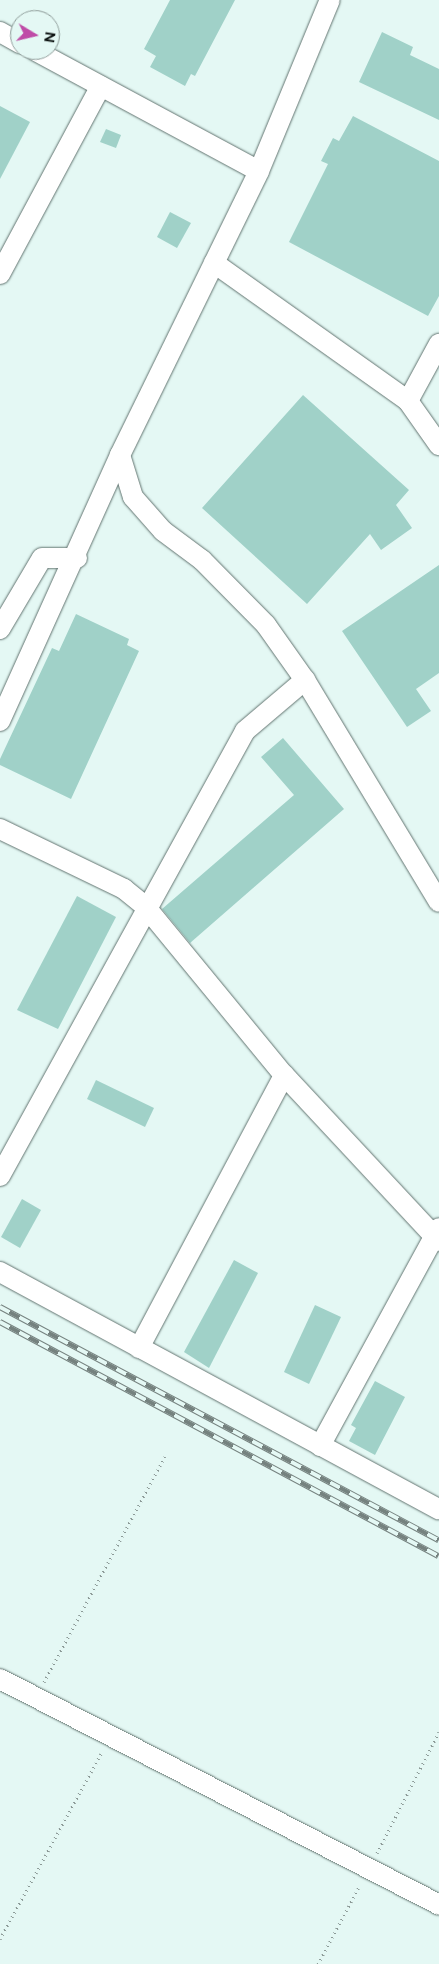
<!DOCTYPE html>
<style>
body{margin:0}
#map{position:relative;width:439px;height:1964px;overflow:hidden;background:#e4f8f4;font-family:Figtree,sans-serif}
div>[style]{position:absolute}
.building>*{inset:0;background:#a0d1c8}
.path>*{height:3px;margin-top:-1.5px;transform-origin:0;background:repeating-linear-gradient(90deg,#8c9a97 0 1px,transparent 0 5px)}
.roads{filter:drop-shadow(0 0 1px #627470) drop-shadow(0 0 1px #627470)}
.minor>*{height:20px;margin:-10px;padding:0 10px;transform-origin:10px;border-radius:10px;background:#fff}
.rail>*{height:5.5px;margin-top:-2.75px;transform-origin:0;background:repeating-linear-gradient(90deg,#e4f8f4 0 11px,#75827f 0 22px);box-sizing:border-box;border-block:1px solid #75827f}
span{translate:-50% -50%;white-space:nowrap;text-align:center;line-height:1.15;-webkit-text-stroke:4px #e4f8f4;paint-order:stroke}
.north{position:absolute;left:10px;top:10px;width:50px;height:50px;box-sizing:border-box;background:#e4f8f4;border:1px solid #8d9b98;border-radius:50%;rotate:99deg;font-size:14px;font-weight:700;line-height:20px;text-align:center;color:#0a100f}
.north::after{content:'';display:block;margin:auto;width:18px;height:22px;background:#bf4ca7;clip-path:polygon(50% 0,100% 100%,50% 72%,0 100%)}
</style>
<div id="map">
<div class="building">
<i style="clip-path:polygon(170px 0,235px 0,195px 76px,191px 74px,185px 86px,150px 67px,156px 56px,144px 49px)"></i>
<i style="clip-path:polygon(382px 32px,413px 47px,410px 55px,439px 69px,439px 120px,359px 82px)"></i>
<i style="clip-path:polygon(0 106px,30px 122px,0 179px)"></i>
<i style="clip-path:polygon(353px 116px,439px 161px,439px 296px,428px 316px,289px 242px,328px 164px,321px 161px,333px 138px,339px 141px)"></i>
<i style="clip-path:polygon(106px 129px,121px 135px,116px 148px,100px 142px)"></i>
<i style="clip-path:polygon(170px 212px,191px 223px,177px 248px,157px 237px)"></i>
<i style="clip-path:polygon(303px 395px,409px 490px,396px 505px,412px 528px,381px 550px,370px 534px,307px 604px,202px 508px)"></i>
<i style="clip-path:polygon(439px 565px,439px 673px,416px 689px,431px 711px,407px 727px,342px 631px)"></i>
<i style="clip-path:polygon(76px 614px,129px 639px,127px 645px,139px 651px,71px 799px,0 765px,0 759px,52px 648px,59px 651px)"></i>
<i style="clip-path:polygon(283px 738px,344px 809px,190px 943px,162px 909px,294px 795px,261px 757px)"></i>
<i style="clip-path:polygon(77px 896px,116px 917px,58px 1029px,17px 1010px)"></i>
<i style="clip-path:polygon(96px 1080px,154px 1108px,145px 1127px,87px 1099px)"></i>
<i style="clip-path:polygon(22px 1199px,41px 1210px,20px 1248px,1px 1237px)"></i>
<i style="clip-path:polygon(234px 1260px,258px 1273px,209px 1368px,184px 1352px)"></i>
<i style="clip-path:polygon(315px 1305px,341px 1317px,309px 1384px,284px 1372px)"></i>
<i style="clip-path:polygon(375px 1381px,405px 1397px,375px 1455px,349px 1441px,356px 1428px,351px 1425px)"></i>
</div>
<div class="path">
<i style="left:44px;top:1682px;width:256px;rotate:-61.8deg"></i>
<i style="left:377px;top:1853px;width:136px;rotate:-62.9deg"></i>
<i style="left:0;top:1939px;width:213px;rotate:-61.4deg"></i>
<i style="left:318px;top:1964px;width:89px;rotate:-62deg"></i>
</div>
<div class="roads">
<div class="minor">
<i style="left:0;top:32px;width:23px;rotate:29deg"></i>
<i style="left:34px;top:50px;width:255px;rotate:28.3deg"></i>
<i style="left:214px;top:263px;width:238px;rotate:35.4deg"></i>
<i style="left:408px;top:401px;width:54px;rotate:54.8deg"></i>
<i style="left:0;top:274px;width:213px;rotate:-61.8deg"></i>
<i style="left:408px;top:401px;width:65px;rotate:-61.5deg"></i>
<i style="left:120px;top:455px;width:44px;rotate:72.8deg"></i>
<i style="left:133px;top:497px;width:45px;rotate:48.6deg"></i>
<i style="left:163px;top:531px;width:49px;rotate:36.6deg"></i>
<i style="left:202px;top:560px;width:91px;rotate:45.4deg"></i>
<i style="left:266px;top:625px;width:67px;rotate:54.7deg"></i>
<i style="left:305px;top:680px;width:259px;rotate:58.9deg"></i>
<i style="left:0;top:629px;width:82px;rotate:-59.4deg"></i>
<i style="left:42px;top:558px;width:35px"></i>
<i style="left:0;top:721px;width:292px;rotate:-65.7deg"></i>
<i style="left:120px;top:455px;width:316px;rotate:-63.9deg"></i>
<i style="left:259px;top:171px;width:185px;rotate:-67.5deg"></i>
<i style="left:0;top:829px;width:138px;rotate:25.8deg"></i>
<i style="left:124px;top:889px;width:27px;rotate:39deg"></i>
<i style="left:145px;top:906px;width:219px;rotate:50.6deg"></i>
<i style="left:284px;top:1075px;width:227px;rotate:47deg"></i>
<i style="left:0;top:1176px;width:508px;rotate:-61.16deg"></i>
<i style="left:245px;top:731px;width:79px;rotate:-40.4deg"></i>
<i style="left:0;top:1272px;width:499px;rotate:28.4deg"></i>
<i style="left:139px;top:1348px;width:309px;rotate:-62deg"></i>
<i style="left:320px;top:1446px;width:248px;rotate:-61.4deg"></i>
<i style="left:0;top:1679px;width:494px;rotate:27.2deg"></i>
</div>
</div>
<div class="rail">
<i style="left:0;top:1307px;width:497px;rotate:28deg"></i>
<i style="left:0;top:1322px;width:497px;rotate:28.1deg"></i>
</div>
<div class="north">N</div>
</div>
